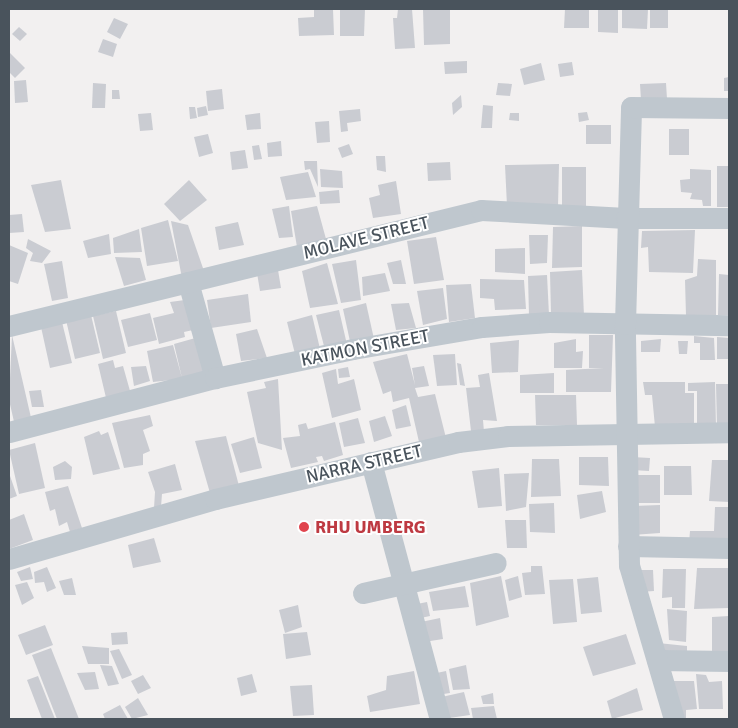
<!DOCTYPE html>
<style>
body{margin:0}
#map{position:relative;width:738px;height:728px;overflow:hidden;background:#f2f0f0;font-family:Signika,sans-serif}
div>[style]{position:absolute}
.building>*{inset:0;background:#caccd2}
.minor>*{height:21px;margin:-10.5px;padding:0 10.5px;transform-origin:10.5px;border-radius:10.5px;background:#bfc7ce}
.dots>*{width:14px;height:14px;translate:-50% -50%;box-sizing:border-box;border:2px solid #fff;border-radius:50%}
span{translate:-50% -50%;white-space:nowrap;text-align:center;line-height:1.15;-webkit-text-stroke:4px #fff;paint-order:stroke}
.street-label{font-size:18px;color:#49535c}
.health-label{font-size:18px;color:#be3a42;font-weight:700}
.left{translate:0 -50%;text-align:left}
.frame{position:absolute;inset:0;border:10px solid #49535c;pointer-events:none}
</style>
<div id="map">
<div class="building">
<i style="clip-path:polygon(314px 9px,333px 9px,334px 35px,299px 36px,298px 18px,314px 17px)"></i>
<i style="clip-path:polygon(340px 9px,365px 9px,364px 36px,340px 36px)"></i>
<i style="clip-path:polygon(398px 9px,412px 9px,415px 48px,395px 49px,393px 18px,397px 18px)"></i>
<i style="clip-path:polygon(423px 9px,450px 9px,450px 44px,424px 45px)"></i>
<i style="clip-path:polygon(565px 9px,589px 9px,589px 28px,564px 28px)"></i>
<i style="clip-path:polygon(598px 9px,618px 9px,618px 33px,598px 32px)"></i>
<i style="clip-path:polygon(622px 9px,648px 9px,647px 29px,622px 28px)"></i>
<i style="clip-path:polygon(650px 9px,668px 9px,668px 28px,650px 28px)"></i>
<i style="clip-path:polygon(114px 18px,128px 24px,120px 39px,107px 32px)"></i>
<i style="clip-path:polygon(19px 27px,27px 34px,20px 41px,12px 34px)"></i>
<i style="clip-path:polygon(103px 39px,117px 44px,113px 57px,98px 52px)"></i>
<i style="clip-path:polygon(9px 52px,25px 68px,15px 78px,9px 72px)"></i>
<i style="clip-path:polygon(467px 61px,467px 73px,445px 74px,444px 62px)"></i>
<i style="clip-path:polygon(572px 62px,574px 75px,560px 77px,558px 64px)"></i>
<i style="clip-path:polygon(541px 63px,545px 80px,524px 85px,520px 69px)"></i>
<i style="clip-path:polygon(729px 77px,729px 91px,724px 91px,724px 78px)"></i>
<i style="clip-path:polygon(26px 80px,28px 102px,15px 103px,14px 81px)"></i>
<i style="clip-path:polygon(93px 83px,106px 84px,105px 108px,92px 108px)"></i>
<i style="clip-path:polygon(498px 83px,512px 84px,510px 96px,496px 95px)"></i>
<i style="clip-path:polygon(666px 83px,667px 99px,641px 100px,640px 84px)"></i>
<i style="clip-path:polygon(222px 89px,224px 109px,208px 111px,206px 91px)"></i>
<i style="clip-path:polygon(112px 90px,119px 90px,120px 99px,112px 99px)"></i>
<i style="clip-path:polygon(461px 95px,462px 107px,453px 115px,452px 103px)"></i>
<i style="clip-path:polygon(483px 105px,493px 106px,492px 128px,481px 128px)"></i>
<i style="clip-path:polygon(206px 106px,208px 115px,198px 117px,197px 108px)"></i>
<i style="clip-path:polygon(189px 107px,195px 107px,197px 118px,190px 119px)"></i>
<i style="clip-path:polygon(360px 109px,361px 121px,347px 123px,348px 131px,341px 132px,339px 111px)"></i>
<i style="clip-path:polygon(587px 112px,589px 120px,579px 122px,578px 113px)"></i>
<i style="clip-path:polygon(151px 113px,153px 130px,140px 131px,138px 114px)"></i>
<i style="clip-path:polygon(260px 113px,261px 129px,247px 130px,245px 115px)"></i>
<i style="clip-path:polygon(510px 113px,519px 113px,519px 121px,509px 120px)"></i>
<i style="clip-path:polygon(329px 121px,330px 142px,317px 143px,315px 122px)"></i>
<i style="clip-path:polygon(586px 125px,611px 125px,611px 144px,586px 144px)"></i>
<i style="clip-path:polygon(669px 129px,689px 129px,689px 155px,669px 155px)"></i>
<i style="clip-path:polygon(208px 134px,213px 153px,199px 157px,194px 137px)"></i>
<i style="clip-path:polygon(281px 141px,282px 156px,268px 157px,267px 143px)"></i>
<i style="clip-path:polygon(349px 144px,353px 154px,342px 158px,338px 148px)"></i>
<i style="clip-path:polygon(259px 145px,262px 159px,254px 160px,252px 146px)"></i>
<i style="clip-path:polygon(245px 150px,248px 168px,232px 170px,230px 152px)"></i>
<i style="clip-path:polygon(376px 156px,385px 156px,386px 172px,377px 170px)"></i>
<i style="clip-path:polygon(304px 161px,317px 161px,318px 187px,310px 169px,305px 170px)"></i>
<i style="clip-path:polygon(450px 162px,451px 180px,428px 181px,427px 163px)"></i>
<i style="clip-path:polygon(559px 164px,558px 207px,507px 206px,505px 165px)"></i>
<i style="clip-path:polygon(717px 166px,729px 166px,729px 207px,717px 207px)"></i>
<i style="clip-path:polygon(562px 167px,586px 167px,586px 207px,562px 206px)"></i>
<i style="clip-path:polygon(320px 169px,342px 171px,343px 188px,321px 187px)"></i>
<i style="clip-path:polygon(690px 169px,711px 170px,711px 206px,703px 206px,702px 200px,690px 199px,692px 193px,681px 192px,680px 180px,690px 179px)"></i>
<i style="clip-path:polygon(308px 172px,316px 197px,286px 200px,280px 177px)"></i>
<i style="clip-path:polygon(61px 180px,71px 229px,45px 232px,31px 185px)"></i>
<i style="clip-path:polygon(189px 180px,207px 200px,180px 221px,164px 204px)"></i>
<i style="clip-path:polygon(396px 181px,401px 214px,373px 218px,369px 198px,380px 195px,378px 185px)"></i>
<i style="clip-path:polygon(339px 190px,340px 203px,320px 204px,319px 192px)"></i>
<i style="clip-path:polygon(289px 206px,293px 237px,279px 238px,272px 209px)"></i>
<i style="clip-path:polygon(317px 206px,326px 239px,297px 247px,291px 211px)"></i>
<i style="clip-path:polygon(22px 214px,24px 232px,9px 233px,9px 215px)"></i>
<i style="clip-path:polygon(168px 220px,178px 261px,147px 266px,141px 228px)"></i>
<i style="clip-path:polygon(171px 221px,188px 225px,204px 271px,182px 278px)"></i>
<i style="clip-path:polygon(238px 222px,244px 245px,219px 250px,215px 227px)"></i>
<i style="clip-path:polygon(582px 226px,582px 267px,552px 268px,553px 227px)"></i>
<i style="clip-path:polygon(139px 229px,142px 252px,114px 253px,113px 238px)"></i>
<i style="clip-path:polygon(695px 230px,693px 273px,649px 272px,648px 247px,641px 248px,642px 231px)"></i>
<i style="clip-path:polygon(109px 234px,111px 254px,88px 258px,83px 241px)"></i>
<i style="clip-path:polygon(529px 235px,548px 235px,547px 263px,530px 264px)"></i>
<i style="clip-path:polygon(436px 237px,444px 280px,414px 284px,407px 241px)"></i>
<i style="clip-path:polygon(28px 239px,51px 251px,42px 263px,30px 261px,33px 253px,26px 248px)"></i>
<i style="clip-path:polygon(9px 245px,28px 253px,18px 284px,9px 281px)"></i>
<i style="clip-path:polygon(525px 248px,525px 274px,495px 272px,495px 249px)"></i>
<i style="clip-path:polygon(115px 257px,140px 258px,146px 280px,124px 286px)"></i>
<i style="clip-path:polygon(698px 259px,716px 260px,716px 317px,686px 316px,685px 280px,697px 276px)"></i>
<i style="clip-path:polygon(356px 260px,361px 300px,341px 303px,332px 264px)"></i>
<i style="clip-path:polygon(401px 260px,406px 284px,393px 284px,387px 263px)"></i>
<i style="clip-path:polygon(62px 261px,68px 298px,52px 301px,44px 264px)"></i>
<i style="clip-path:polygon(327px 263px,338px 304px,310px 308px,302px 271px)"></i>
<i style="clip-path:polygon(278px 270px,281px 288px,260px 291px,257px 273px)"></i>
<i style="clip-path:polygon(582px 270px,584px 316px,551px 315px,550px 272px)"></i>
<i style="clip-path:polygon(385px 273px,390px 291px,363px 296px,362px 277px)"></i>
<i style="clip-path:polygon(719px 274px,729px 275px,729px 315px,718px 315px)"></i>
<i style="clip-path:polygon(547px 275px,549px 315px,529px 316px,528px 276px)"></i>
<i style="clip-path:polygon(480px 279px,524px 280px,526px 309px,495px 310px,494px 299px,480px 298px)"></i>
<i style="clip-path:polygon(471px 284px,475px 318px,449px 322px,446px 285px)"></i>
<i style="clip-path:polygon(443px 288px,447px 319px,423px 325px,417px 291px)"></i>
<i style="clip-path:polygon(248px 294px,251px 322px,211px 328px,207px 300px)"></i>
<i style="clip-path:polygon(185px 300px,193px 330px,184px 332px,185px 337px,159px 344px,153px 318px,174px 313px,170px 302px)"></i>
<i style="clip-path:polygon(366px 303px,374px 339px,351px 346px,343px 309px)"></i>
<i style="clip-path:polygon(409px 303px,416px 328px,396px 330px,391px 304px)"></i>
<i style="clip-path:polygon(339px 310px,348px 349px,325px 350px,316px 315px)"></i>
<i style="clip-path:polygon(116px 311px,126px 353px,103px 359px,93px 316px)"></i>
<i style="clip-path:polygon(150px 313px,157px 340px,128px 347px,121px 320px)"></i>
<i style="clip-path:polygon(91px 315px,100px 353px,75px 359px,66px 320px)"></i>
<i style="clip-path:polygon(312px 315px,321px 353px,296px 358px,287px 322px)"></i>
<i style="clip-path:polygon(62px 322px,72px 363px,50px 368px,41px 327px)"></i>
<i style="clip-path:polygon(257px 329px,267px 358px,241px 361px,236px 334px)"></i>
<i style="clip-path:polygon(12px 335px,32px 422px,15px 426px,9px 400px)"></i>
<i style="clip-path:polygon(589px 335px,613px 335px,611px 392px,566px 392px,566px 370px,604px 368px,589px 368px)"></i>
<i style="clip-path:polygon(694px 336px,714px 338px,715px 360px,700px 360px,700px 343px,694px 343px)"></i>
<i style="clip-path:polygon(199px 337px,209px 376px,153px 382px,147px 351px,173px 345px,182px 378px,174px 344px)"></i>
<i style="clip-path:polygon(717px 337px,729px 338px,729px 359px,717px 359px)"></i>
<i style="clip-path:polygon(576px 339px,576px 352px,583px 351px,582px 368px,554px 368px,554px 343px)"></i>
<i style="clip-path:polygon(661px 339px,660px 352px,641px 352px,641px 341px)"></i>
<i style="clip-path:polygon(519px 340px,518px 372px,492px 373px,490px 343px)"></i>
<i style="clip-path:polygon(678px 341px,688px 341px,687px 354px,679px 354px)"></i>
<i style="clip-path:polygon(407px 354px,415px 385px,412px 368px,424px 366px,429px 386px,415px 388px,418px 397px,435px 394px,446px 438px,419px 442px,409px 398px,393px 402px,391px 391px,383px 394px,373px 362px)"></i>
<i style="clip-path:polygon(455px 354px,457px 385px,437px 386px,433px 355px)"></i>
<i style="clip-path:polygon(113px 360px,115px 368px,123px 366px,132px 398px,107px 402px,98px 364px)"></i>
<i style="clip-path:polygon(457px 363px,461px 364px,465px 386px,460px 385px)"></i>
<i style="clip-path:polygon(146px 366px,150px 381px,134px 386px,131px 367px)"></i>
<i style="clip-path:polygon(348px 367px,350px 377px,339px 378px,338px 369px)"></i>
<i style="clip-path:polygon(336px 369px,338px 384px,354px 379px,361px 410px,332px 418px,322px 373px)"></i>
<i style="clip-path:polygon(489px 373px,497px 421px,483px 420px,484px 432px,471px 431px,466px 388px,480px 387px,478px 375px)"></i>
<i style="clip-path:polygon(554px 373px,554px 393px,520px 393px,520px 375px)"></i>
<i style="clip-path:polygon(278px 379px,282px 450px,258px 443px,247px 392px,266px 388px,264px 382px)"></i>
<i style="clip-path:polygon(643px 382px,685px 382px,685px 393px,694px 393px,694px 427px,655px 427px,652px 395px,645px 395px)"></i>
<i style="clip-path:polygon(715px 382px,716px 427px,697px 426px,697px 391px,688px 391px,688px 383px)"></i>
<i style="clip-path:polygon(716px 384px,729px 384px,729px 427px,717px 427px)"></i>
<i style="clip-path:polygon(41px 390px,44px 407px,32px 407px,29px 391px)"></i>
<i style="clip-path:polygon(535px 395px,576px 395px,577px 425px,536px 425px)"></i>
<i style="clip-path:polygon(406px 405px,411px 426px,396px 429px,392px 410px)"></i>
<i style="clip-path:polygon(150px 415px,153px 426px,143px 430px,150px 451px,143px 454px,143px 465px,124px 468px,112px 423px)"></i>
<i style="clip-path:polygon(385px 416px,392px 436px,374px 442px,369px 421px)"></i>
<i style="clip-path:polygon(358px 418px,365px 443px,344px 447px,339px 423px)"></i>
<i style="clip-path:polygon(335px 422px,343px 455px,324px 461px,322px 456px,316px 457px,318px 462px,291px 468px,283px 438px,300px 436px,298px 425px,306px 423px,308px 429px)"></i>
<i style="clip-path:polygon(99px 431px,101px 435px,108px 432px,120px 469px,93px 475px,84px 437px)"></i>
<i style="clip-path:polygon(226px 436px,239px 486px,210px 493px,195px 441px)"></i>
<i style="clip-path:polygon(254px 437px,262px 468px,240px 473px,231px 444px)"></i>
<i style="clip-path:polygon(35px 443px,45px 488px,19px 494px,9px 450px)"></i>
<i style="clip-path:polygon(579px 457px,608px 457px,609px 486px,579px 485px)"></i>
<i style="clip-path:polygon(632px 457px,650px 458px,649px 471px,632px 470px)"></i>
<i style="clip-path:polygon(532px 459px,559px 459px,561px 496px,531px 497px)"></i>
<i style="clip-path:polygon(712px 460px,729px 460px,729px 502px,709px 501px)"></i>
<i style="clip-path:polygon(65px 461px,72px 467px,71px 479px,55px 480px,53px 467px)"></i>
<i style="clip-path:polygon(175px 464px,182px 490px,162px 494px,161px 507px,154px 508px,155px 492px,148px 472px)"></i>
<i style="clip-path:polygon(664px 466px,691px 466px,692px 495px,664px 495px)"></i>
<i style="clip-path:polygon(499px 468px,502px 506px,478px 508px,472px 471px)"></i>
<i style="clip-path:polygon(9px 473px,17px 496px,9px 499px)"></i>
<i style="clip-path:polygon(529px 473px,526px 507px,506px 511px,504px 474px)"></i>
<i style="clip-path:polygon(631px 475px,660px 475px,660px 503px,632px 503px)"></i>
<i style="clip-path:polygon(68px 486px,82px 528px,70px 532px,67px 522px,59px 526px,55px 509px,50px 511px,45px 492px)"></i>
<i style="clip-path:polygon(602px 491px,606px 512px,580px 519px,577px 495px)"></i>
<i style="clip-path:polygon(554px 503px,555px 533px,530px 532px,529px 504px)"></i>
<i style="clip-path:polygon(660px 505px,660px 533px,632px 535px,633px 506px)"></i>
<i style="clip-path:polygon(715px 507px,729px 507px,729px 545px,689px 543px,690px 531px,714px 531px)"></i>
<i style="clip-path:polygon(24px 514px,33px 540px,9px 549px,9px 520px)"></i>
<i style="clip-path:polygon(505px 520px,526px 520px,527px 548px,507px 548px)"></i>
<i style="clip-path:polygon(154px 538px,161px 562px,133px 568px,128px 545px)"></i>
<i style="clip-path:polygon(531px 566px,542px 566px,545px 594px,525px 595px,522px 573px,531px 572px)"></i>
<i style="clip-path:polygon(30px 567px,33px 579px,21px 581px,17px 572px)"></i>
<i style="clip-path:polygon(47px 567px,56px 588px,47px 592px,44px 582px,35px 583px,34px 572px)"></i>
<i style="clip-path:polygon(697px 568px,729px 568px,729px 608px,694px 609px)"></i>
<i style="clip-path:polygon(663px 569px,686px 569px,685px 608px,672px 608px,672px 597px,662px 598px)"></i>
<i style="clip-path:polygon(636px 570px,653px 570px,654px 591px,640px 592px)"></i>
<i style="clip-path:polygon(501px 576px,509px 617px,476px 626px,470px 583px)"></i>
<i style="clip-path:polygon(518px 576px,522px 597px,509px 601px,505px 580px)"></i>
<i style="clip-path:polygon(598px 577px,602px 612px,581px 614px,577px 579px)"></i>
<i style="clip-path:polygon(72px 578px,76px 595px,64px 595px,59px 581px)"></i>
<i style="clip-path:polygon(573px 579px,577px 622px,553px 624px,549px 580px)"></i>
<i style="clip-path:polygon(27px 582px,34px 598px,22px 605px,15px 585px)"></i>
<i style="clip-path:polygon(465px 586px,469px 607px,433px 611px,429px 592px)"></i>
<i style="clip-path:polygon(427px 602px,430px 616px,416px 619px,412px 605px)"></i>
<i style="clip-path:polygon(298px 605px,302px 627px,285px 633px,279px 610px)"></i>
<i style="clip-path:polygon(667px 609px,687px 611px,686px 642px,669px 640px)"></i>
<i style="clip-path:polygon(729px 616px,729px 656px,712px 655px,712px 617px)"></i>
<i style="clip-path:polygon(440px 618px,443px 639px,424px 642px,421px 622px)"></i>
<i style="clip-path:polygon(45px 625px,53px 645px,26px 655px,18px 635px)"></i>
<i style="clip-path:polygon(127px 632px,128px 644px,112px 645px,111px 633px)"></i>
<i style="clip-path:polygon(307px 632px,311px 655px,286px 659px,283px 634px)"></i>
<i style="clip-path:polygon(626px 634px,636px 664px,593px 676px,583px 647px)"></i>
<i style="clip-path:polygon(658px 643px,687px 646px,687px 657px,659px 655px)"></i>
<i style="clip-path:polygon(82px 646px,109px 648px,109px 664px,88px 664px)"></i>
<i style="clip-path:polygon(51px 648px,79px 719px,57px 719px,32px 655px)"></i>
<i style="clip-path:polygon(119px 649px,132px 675px,122px 679px,110px 651px)"></i>
<i style="clip-path:polygon(100px 665px,112px 666px,119px 684px,108px 686px)"></i>
<i style="clip-path:polygon(466px 665px,470px 689px,453px 690px,449px 669px)"></i>
<i style="clip-path:polygon(414px 671px,420px 704px,370px 712px,367px 696px,386px 690px,387px 676px)"></i>
<i style="clip-path:polygon(446px 671px,450px 693px,437px 695px,432px 674px)"></i>
<i style="clip-path:polygon(95px 672px,99px 689px,85px 690px,77px 673px)"></i>
<i style="clip-path:polygon(252px 674px,257px 692px,241px 696px,237px 678px)"></i>
<i style="clip-path:polygon(696px 674px,706px 675px,709px 682px,722px 681px,723px 709px,699px 709px)"></i>
<i style="clip-path:polygon(143px 675px,151px 688px,138px 694px,131px 681px)"></i>
<i style="clip-path:polygon(38px 676px,55px 719px,42px 719px,27px 680px)"></i>
<i style="clip-path:polygon(668px 681px,694px 681px,697px 709px,686px 710px,686px 719px,677px 719px)"></i>
<i style="clip-path:polygon(312px 685px,314px 715px,293px 716px,290px 686px)"></i>
<i style="clip-path:polygon(637px 688px,643px 710px,612px 719px,607px 701px)"></i>
<i style="clip-path:polygon(464px 692px,470px 715px,442px 719px,437px 698px)"></i>
<i style="clip-path:polygon(493px 693px,494px 704px,483px 704px,481px 696px)"></i>
<i style="clip-path:polygon(138px 698px,148px 715px,132px 719px,125px 707px)"></i>
<i style="clip-path:polygon(120px 705px,128px 719px,105px 719px,103px 714px)"></i>
<i style="clip-path:polygon(494px 706px,497px 719px,473px 719px,471px 708px)"></i>
</div>
<div class="minor">
<i style="left:188px;top:282px;width:100px;rotate:74.3deg"></i>
<i style="left:9px;top:326px;width:486px;rotate:-13.8deg"></i>
<i style="left:481px;top:210px;width:145px;rotate:3.2deg"></i>
<i style="left:626px;top:218px;width:103px"></i>
<i style="left:9px;top:432px;width:213px;rotate:-14.7deg"></i>
<i style="left:215px;top:378px;width:141px;rotate:-11.9deg"></i>
<i style="left:353px;top:349px;width:131px;rotate:-9.7deg"></i>
<i style="left:482px;top:327px;width:67px;rotate:-4.3deg"></i>
<i style="left:549px;top:322px;width:180px;rotate:1deg"></i>
<i style="left:371px;top:462px;width:266px;rotate:75deg"></i>
<i style="left:628px;top:546px;width:101px;rotate:1.1deg"></i>
<i style="left:9px;top:559px;width:215px;rotate:-16.2deg"></i>
<i style="left:215px;top:499px;width:250px;rotate:-13.2deg"></i>
<i style="left:458px;top:442px;width:50px;rotate:-6.8deg"></i>
<i style="left:508px;top:436px;width:221px;rotate:-1deg"></i>
<i style="left:363px;top:593px;width:136px;rotate:-12.7deg"></i>
<i style="left:657px;top:660px;width:72px;rotate:0.8deg"></i>
<i style="left:674px;top:719px;width:160px;rotate:-106.3deg"></i>
<i style="left:629px;top:565px;width:241px;rotate:-91deg"></i>
<i style="left:625px;top:324px;width:217px;rotate:-88.4deg"></i>
<i style="left:631px;top:107px;width:98px;rotate:0.6deg"></i>
</div>
<div class="dots">
<i style="left:304px;top:527px;background:#e0444e"></i>
</div>
<div class="street-label">
<span style="left:366px;top:238px;rotate:-14deg">MOLAVE STREET</span>
<span style="left:365px;top:348px;rotate:-11deg">KATMON STREET</span>
<span style="left:364px;top:464px;rotate:-13deg">NARRA STREET</span>
</div>
<div class="health-label">
<span class="left" style="left:315px;top:527px">RHU UMBERG</span>
</div>
<div class="frame"></div>
</div>
